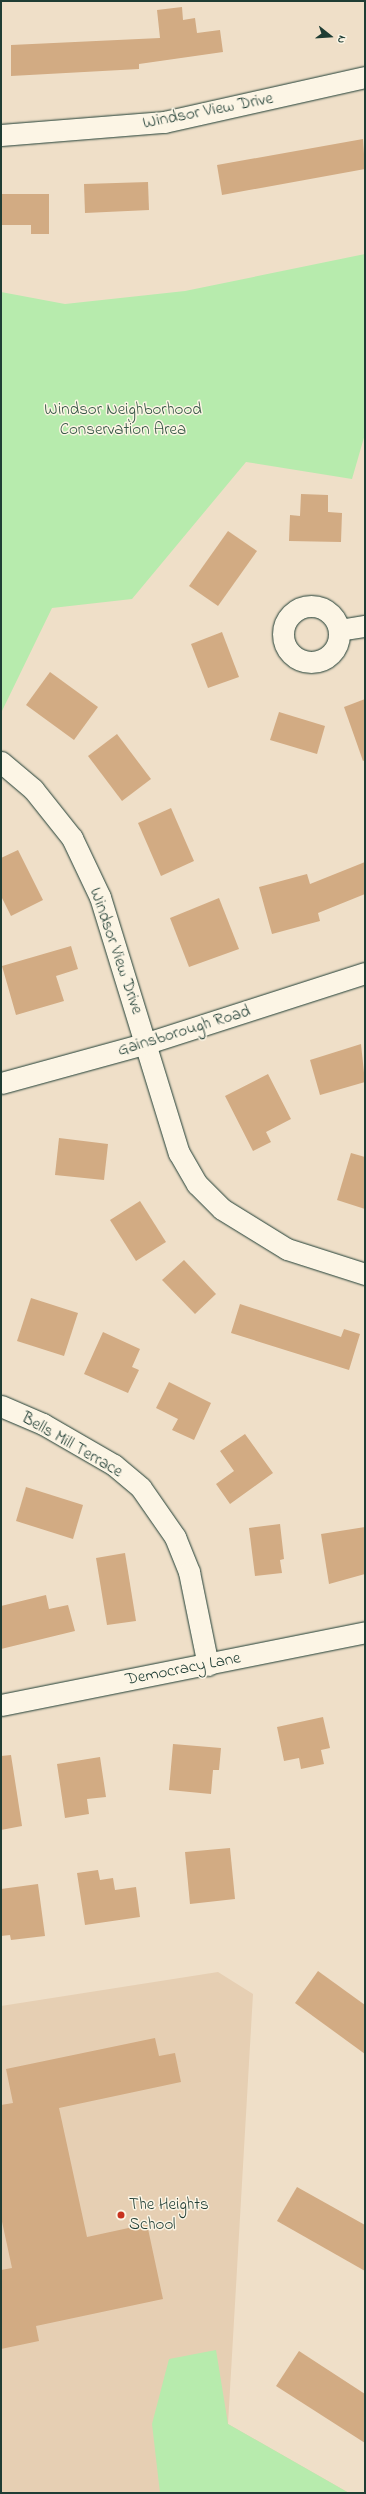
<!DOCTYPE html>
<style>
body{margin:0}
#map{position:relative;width:366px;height:2494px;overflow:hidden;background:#efdfc8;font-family:"Indie Flower",sans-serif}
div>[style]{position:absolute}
.built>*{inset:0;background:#e6cfb3}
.green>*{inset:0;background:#b7ebad}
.building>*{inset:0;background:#d2ab83}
.roads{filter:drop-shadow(0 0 1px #1f3d34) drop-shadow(0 0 1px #1f3d34)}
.minor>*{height:21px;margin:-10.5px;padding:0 10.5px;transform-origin:10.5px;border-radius:10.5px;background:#fcf5e5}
.minor>.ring{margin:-10.5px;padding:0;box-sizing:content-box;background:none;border:21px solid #fcf5e5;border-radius:50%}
.dots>*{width:11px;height:11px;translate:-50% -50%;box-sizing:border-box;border:2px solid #fcf5e5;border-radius:50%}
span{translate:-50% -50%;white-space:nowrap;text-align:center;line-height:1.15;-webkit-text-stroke:3px #fcf5e5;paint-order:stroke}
.street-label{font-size:17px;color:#1f3d34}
.park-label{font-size:17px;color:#365746}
.poi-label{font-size:17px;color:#1f3d34}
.left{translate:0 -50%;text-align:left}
.frame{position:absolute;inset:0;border:2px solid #1f3d34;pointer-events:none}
.north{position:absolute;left:310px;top:16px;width:40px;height:40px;-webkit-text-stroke:3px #fcf5e5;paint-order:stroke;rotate:107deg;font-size:11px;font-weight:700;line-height:16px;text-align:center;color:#1f3d34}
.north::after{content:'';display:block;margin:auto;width:14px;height:18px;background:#1f3d34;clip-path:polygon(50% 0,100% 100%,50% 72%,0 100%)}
</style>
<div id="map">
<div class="built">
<i style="clip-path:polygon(218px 1972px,253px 1994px,228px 2424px,349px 2493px,1px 2493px,1px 2006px)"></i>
</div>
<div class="green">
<i style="clip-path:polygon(365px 254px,365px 434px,352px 479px,246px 462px,132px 599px,52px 608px,1px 713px,1px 292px,65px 304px,185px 291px)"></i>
<i style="clip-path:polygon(216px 2350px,228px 2424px,349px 2493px,160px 2493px,152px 2424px,169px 2359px)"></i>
</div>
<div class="building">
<i style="clip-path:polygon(182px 7px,183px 20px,195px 18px,197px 33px,220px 30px,223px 52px,139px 64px,139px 69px,11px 76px,11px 45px,160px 38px,157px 10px)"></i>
<i style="clip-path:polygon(363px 139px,365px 169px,222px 195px,217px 165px)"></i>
<i style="clip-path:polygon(148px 182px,149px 210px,85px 213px,84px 184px)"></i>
<i style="clip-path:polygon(1px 194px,49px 194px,49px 234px,31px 234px,31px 225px,1px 225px)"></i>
<i style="clip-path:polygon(301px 494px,328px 495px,328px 512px,342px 513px,341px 542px,289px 541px,290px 515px,300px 516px)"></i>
<i style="clip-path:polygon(228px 531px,257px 551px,218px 606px,189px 586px)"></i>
<i style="clip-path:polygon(222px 632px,239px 677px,208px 688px,191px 644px)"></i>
<i style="clip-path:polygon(50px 672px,98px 707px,74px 740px,26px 705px)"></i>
<i style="clip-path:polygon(365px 699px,365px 760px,363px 761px,344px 707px)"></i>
<i style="clip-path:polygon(279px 712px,325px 726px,317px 754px,270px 740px)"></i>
<i style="clip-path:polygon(117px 734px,151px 779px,122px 801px,88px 756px)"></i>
<i style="clip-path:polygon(171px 808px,194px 861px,161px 876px,138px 823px)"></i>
<i style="clip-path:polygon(18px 850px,43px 900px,11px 916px,1px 896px,1px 858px)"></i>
<i style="clip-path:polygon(365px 862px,365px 894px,318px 913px,320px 921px,272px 934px,259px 887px,307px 874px,310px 884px)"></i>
<i style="clip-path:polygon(219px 898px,239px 949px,189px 967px,170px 918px)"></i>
<i style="clip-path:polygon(71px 946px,78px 969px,56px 976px,64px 1001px,16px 1015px,2px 966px)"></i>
<i style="clip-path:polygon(361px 1044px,365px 1082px,320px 1095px,310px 1060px)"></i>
<i style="clip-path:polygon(268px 1074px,291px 1119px,266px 1132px,271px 1142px,253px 1151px,225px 1096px)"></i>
<i style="clip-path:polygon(59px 1138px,108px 1144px,104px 1180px,55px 1175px)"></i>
<i style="clip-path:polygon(351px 1153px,365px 1157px,365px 1209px,337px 1200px)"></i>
<i style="clip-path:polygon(140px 1201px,166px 1242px,136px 1261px,110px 1220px)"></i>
<i style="clip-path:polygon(184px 1260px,216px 1294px,195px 1314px,162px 1280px)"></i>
<i style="clip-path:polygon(31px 1298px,78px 1313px,64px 1356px,17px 1341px)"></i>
<i style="clip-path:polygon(240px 1304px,341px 1337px,344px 1329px,360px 1334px,349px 1370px,231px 1333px)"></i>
<i style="clip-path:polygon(103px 1332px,140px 1349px,132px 1367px,139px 1370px,128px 1393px,84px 1374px)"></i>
<i style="clip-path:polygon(169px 1382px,211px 1403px,194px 1440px,172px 1430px,178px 1419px,156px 1408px)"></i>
<i style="clip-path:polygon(245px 1434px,273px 1473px,230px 1504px,216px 1484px,234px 1471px,220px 1451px)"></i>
<i style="clip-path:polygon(26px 1487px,83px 1505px,73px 1539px,16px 1521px)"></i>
<i style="clip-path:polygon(280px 1524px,284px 1559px,280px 1560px,282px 1573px,255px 1576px,249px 1528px)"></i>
<i style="clip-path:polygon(365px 1527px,365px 1574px,329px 1584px,321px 1534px)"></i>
<i style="clip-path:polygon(125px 1553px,136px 1621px,107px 1625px,96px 1558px)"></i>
<i style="clip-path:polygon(46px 1595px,49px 1609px,68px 1605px,75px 1631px,1px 1649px,1px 1606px)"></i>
<i style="clip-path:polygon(323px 1717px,330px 1748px,321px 1750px,324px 1764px,301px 1769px,299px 1758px,284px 1761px,277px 1727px)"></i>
<i style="clip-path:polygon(173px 1744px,221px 1748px,219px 1770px,213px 1770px,211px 1794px,169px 1790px)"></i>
<i style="clip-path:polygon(11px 1755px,22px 1826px,1px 1830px,1px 1756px)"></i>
<i style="clip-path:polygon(100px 1757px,106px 1797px,87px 1799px,89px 1814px,65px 1818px,57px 1764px)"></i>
<i style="clip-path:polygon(230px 1848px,235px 1899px,190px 1904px,185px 1852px)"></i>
<i style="clip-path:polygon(98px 1870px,100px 1880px,113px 1878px,115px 1890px,136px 1887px,140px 1917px,85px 1925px,77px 1873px)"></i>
<i style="clip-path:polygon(38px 1884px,45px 1936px,11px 1940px,10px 1935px,1px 1936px,1px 1889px)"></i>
<i style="clip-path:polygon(318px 1971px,365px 2005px,365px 2054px,295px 2003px)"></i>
<i style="clip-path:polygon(155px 2038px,159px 2056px,175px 2053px,181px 2082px,59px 2108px,87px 2237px,147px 2224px,163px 2299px,36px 2326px,39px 2341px,1px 2349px,1px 2270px,12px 2268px,1px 2217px,1px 2105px,13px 2103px,6px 2069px)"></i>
<i style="clip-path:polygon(297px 2187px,365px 2225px,365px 2271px,277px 2221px)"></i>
<i style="clip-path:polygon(299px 2351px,365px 2394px,365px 2443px,276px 2386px)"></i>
</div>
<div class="roads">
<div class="minor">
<i style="left:1px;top:135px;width:164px;rotate:-4.6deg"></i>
<i style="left:164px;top:122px;width:206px;rotate:-12.6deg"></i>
<i class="ring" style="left:283px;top:606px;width:35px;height:35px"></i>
<i style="left:339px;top:630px;width:26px;rotate:-9deg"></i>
<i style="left:1px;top:762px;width:42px;rotate:40.2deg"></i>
<i style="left:33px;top:789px;width:63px;rotate:51.5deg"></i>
<i style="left:72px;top:838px;width:65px;rotate:64.6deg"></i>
<i style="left:100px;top:897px;width:268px;rotate:72.9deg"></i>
<i style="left:179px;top:1153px;width:36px;rotate:60deg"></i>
<i style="left:197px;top:1184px;width:35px;rotate:45deg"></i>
<i style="left:222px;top:1209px;width:76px;rotate:31.6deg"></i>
<i style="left:287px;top:1249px;width:82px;rotate:17.8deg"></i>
<i style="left:1px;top:1083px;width:151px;rotate:-15.3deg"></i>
<i style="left:147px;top:1043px;width:229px;rotate:-17.8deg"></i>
<i style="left:1px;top:1406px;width:46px;rotate:23.2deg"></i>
<i style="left:43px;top:1424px;width:82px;rotate:30deg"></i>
<i style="left:114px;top:1465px;width:35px;rotate:40deg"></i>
<i style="left:141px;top:1488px;width:60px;rotate:55.2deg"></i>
<i style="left:175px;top:1537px;width:38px;rotate:68deg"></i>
<i style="left:189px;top:1572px;width:95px;rotate:78.5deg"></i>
<i style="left:1px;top:1705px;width:371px;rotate:-11.3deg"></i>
</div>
</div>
<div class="dots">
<i style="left:121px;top:2215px;background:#c8321e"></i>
</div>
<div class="street-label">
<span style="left:208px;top:111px;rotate:-11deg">Windsor View Drive</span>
<span style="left:116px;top:951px;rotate:71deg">Windsor View Drive</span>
<span style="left:184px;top:1031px;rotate:-17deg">Gainsborough Road</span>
<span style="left:72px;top:1445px;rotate:30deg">Bells Mill Terrace</span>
<span style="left:183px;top:1669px;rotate:-11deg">Democracy Lane</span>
</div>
<div class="park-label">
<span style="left:123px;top:420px">Windsor Neighborhood<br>Conservation Area</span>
</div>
<div class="poi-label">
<span class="left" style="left:129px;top:2215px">The Heights<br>School</span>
</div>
<div class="frame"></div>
<div class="north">N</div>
</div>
